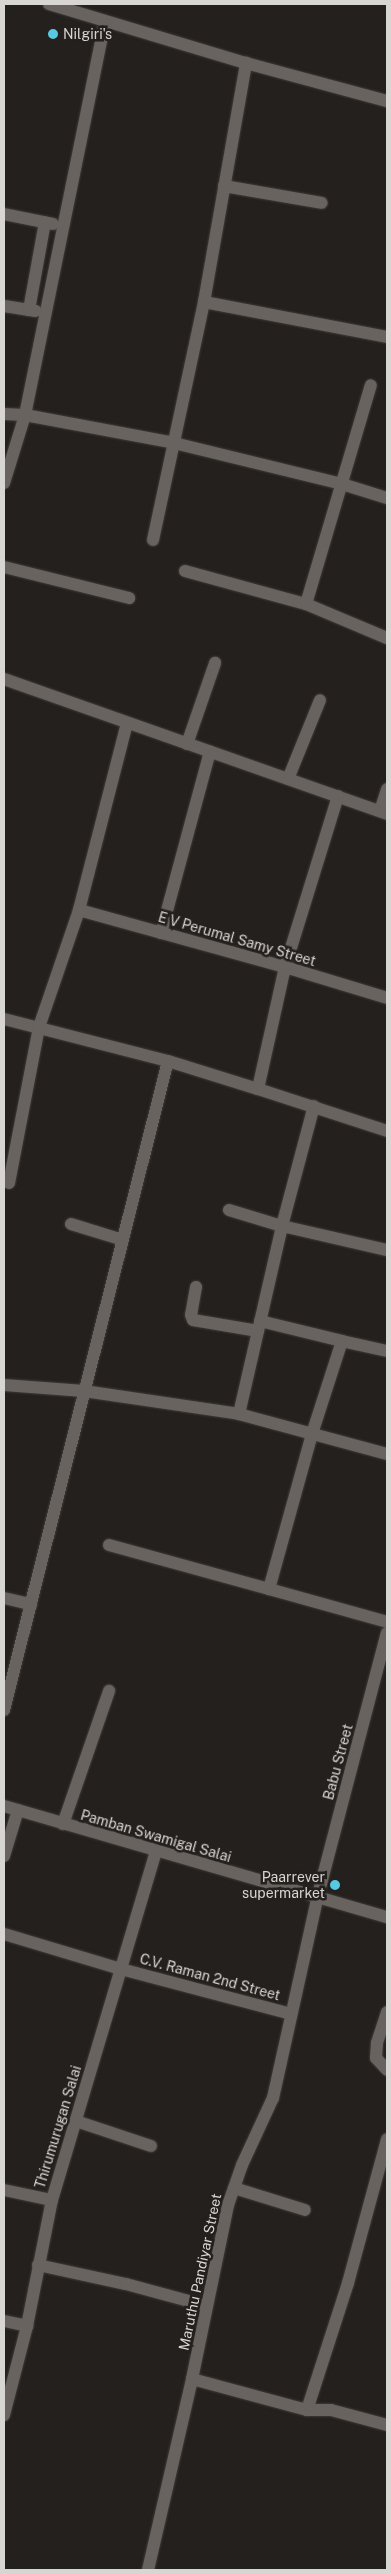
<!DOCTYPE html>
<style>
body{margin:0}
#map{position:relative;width:391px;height:2574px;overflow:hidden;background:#24201d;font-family:"Public Sans",sans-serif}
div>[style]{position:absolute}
.roads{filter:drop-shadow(0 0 1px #3e3b38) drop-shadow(0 0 1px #3e3b38)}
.minor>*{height:12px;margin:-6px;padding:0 6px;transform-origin:6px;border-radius:6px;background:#68635f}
.dots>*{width:14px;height:14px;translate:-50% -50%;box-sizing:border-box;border:2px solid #24201d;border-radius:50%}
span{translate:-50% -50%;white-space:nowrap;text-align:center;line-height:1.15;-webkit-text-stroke:5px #24201d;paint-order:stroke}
.poi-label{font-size:14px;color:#d8d6d3}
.left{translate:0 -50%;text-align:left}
.right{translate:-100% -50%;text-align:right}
.street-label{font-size:14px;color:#d8d6d3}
.frame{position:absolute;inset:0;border:5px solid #d8d6d3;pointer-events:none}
</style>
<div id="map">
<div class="roads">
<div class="minor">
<i style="left:49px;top:4px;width:206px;rotate:16.7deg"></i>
<i style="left:246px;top:63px;width:146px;rotate:15.1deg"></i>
<i style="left:224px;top:186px;width:99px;rotate:9.8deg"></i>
<i style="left:4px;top:214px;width:50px;rotate:11.5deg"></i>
<i style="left:204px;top:302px;width:186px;rotate:10.8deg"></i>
<i style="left:4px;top:306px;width:32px;rotate:9deg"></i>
<i style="left:29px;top:310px;width:89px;rotate:-79.7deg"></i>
<i style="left:4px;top:414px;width:21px;rotate:3deg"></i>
<i style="left:25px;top:415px;width:152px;rotate:10.6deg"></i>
<i style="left:174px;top:443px;width:173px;rotate:13.7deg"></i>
<i style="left:342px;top:484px;width:47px;rotate:17.3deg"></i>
<i style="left:4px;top:483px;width:71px;rotate:-72.8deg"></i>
<i style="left:25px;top:415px;width:401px;rotate:-78.5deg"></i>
<i style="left:153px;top:540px;width:243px;rotate:-77.9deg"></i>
<i style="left:204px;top:302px;width:243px;rotate:-80deg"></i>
<i style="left:4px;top:567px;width:129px;rotate:13.9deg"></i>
<i style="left:185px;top:571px;width:125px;rotate:15.3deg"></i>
<i style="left:306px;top:604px;width:88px;rotate:22.8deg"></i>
<i style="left:306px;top:604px;width:228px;rotate:-73.5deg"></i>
<i style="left:4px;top:679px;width:406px;rotate:19.4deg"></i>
<i style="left:187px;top:744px;width:86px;rotate:-70.9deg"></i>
<i style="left:288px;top:779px;width:85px;rotate:-67.9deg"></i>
<i style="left:338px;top:796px;width:179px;rotate:107.2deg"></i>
<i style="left:285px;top:967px;width:125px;rotate:102.5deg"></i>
<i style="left:258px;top:1089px;width:136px;rotate:18deg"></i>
<i style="left:380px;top:811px;width:23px;rotate:-72deg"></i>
<i style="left:79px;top:910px;width:214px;rotate:15.5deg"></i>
<i style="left:285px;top:967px;width:107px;rotate:16.9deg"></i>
<i style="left:161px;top:933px;width:188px;rotate:-74.9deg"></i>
<i style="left:4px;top:1019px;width:169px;rotate:14.4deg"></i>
<i style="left:168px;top:1061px;width:94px;rotate:17.3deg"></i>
<i style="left:9px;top:1183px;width:159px;rotate:-79.1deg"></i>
<i style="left:39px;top:1027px;width:124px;rotate:-71.1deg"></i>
<i style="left:79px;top:910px;width:193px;rotate:-75.6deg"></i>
<i style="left:229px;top:1210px;width:55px;rotate:16.8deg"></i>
<i style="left:282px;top:1226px;width:108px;rotate:12.9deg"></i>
<i style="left:71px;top:1224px;width:54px;rotate:17.1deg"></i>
<i style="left:196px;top:1287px;width:28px;rotate:100deg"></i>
<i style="left:191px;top:1315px;width:5px;rotate:68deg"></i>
<i style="left:193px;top:1320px;width:66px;rotate:9.6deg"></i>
<i style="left:260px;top:1321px;width:84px;rotate:13.7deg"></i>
<i style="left:387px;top:1351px;width:46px;rotate:-167.5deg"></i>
<i style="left:342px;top:1341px;width:98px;rotate:107.9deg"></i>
<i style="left:312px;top:1434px;width:161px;rotate:105.5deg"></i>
<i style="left:269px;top:1589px;width:123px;rotate:15.6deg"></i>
<i style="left:4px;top:1385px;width:80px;rotate:4.3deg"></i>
<i style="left:84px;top:1391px;width:157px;rotate:8.4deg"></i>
<i style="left:239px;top:1414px;width:153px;rotate:15.1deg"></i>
<i style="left:239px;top:1414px;width:193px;rotate:-77.1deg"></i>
<i style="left:282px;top:1226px;width:124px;rotate:-75.1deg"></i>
<i style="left:109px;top:1545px;width:166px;rotate:15.4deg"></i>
<i style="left:4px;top:1598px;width:28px;rotate:13deg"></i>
<i style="left:4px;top:1710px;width:669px;rotate:-75.82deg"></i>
<i style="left:4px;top:1806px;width:399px;rotate:16.2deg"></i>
<i style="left:63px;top:1824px;width:141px;rotate:-70.9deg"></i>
<i style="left:4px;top:1856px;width:48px;rotate:-73.1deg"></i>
<i style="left:4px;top:1934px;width:122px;rotate:16.7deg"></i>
<i style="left:121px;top:1969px;width:176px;rotate:14.8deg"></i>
<i style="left:387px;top:2012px;width:33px;rotate:108deg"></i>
<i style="left:377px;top:2043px;width:15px;rotate:94deg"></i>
<i style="left:376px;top:2058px;width:16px;rotate:47deg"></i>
<i style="left:76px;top:2121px;width:79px;rotate:18.4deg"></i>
<i style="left:234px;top:2188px;width:74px;rotate:17.2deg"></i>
<i style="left:4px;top:2190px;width:49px;rotate:11.8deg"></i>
<i style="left:38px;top:2265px;width:90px;rotate:12.2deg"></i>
<i style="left:126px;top:2284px;width:84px;rotate:15.2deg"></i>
<i style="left:4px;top:2321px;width:24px;rotate:12deg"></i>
<i style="left:192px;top:2379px;width:119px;rotate:15.1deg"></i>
<i style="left:307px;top:2410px;width:24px"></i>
<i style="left:331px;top:2410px;width:58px;rotate:15deg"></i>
<i style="left:307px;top:2410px;width:133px;rotate:-72.1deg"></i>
<i style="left:348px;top:2283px;width:149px;rotate:-74.8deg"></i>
<i style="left:4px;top:2415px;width:92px;rotate:-75.5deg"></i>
<i style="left:27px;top:2326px;width:128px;rotate:-78.8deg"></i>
<i style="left:52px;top:2200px;width:364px;rotate:-73.4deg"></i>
<i style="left:148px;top:2570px;width:196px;rotate:-77deg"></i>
<i style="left:192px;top:2379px;width:178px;rotate:-78.3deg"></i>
<i style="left:228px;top:2205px;width:42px;rotate:-70.7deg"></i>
<i style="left:242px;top:2165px;width:74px;rotate:-65.2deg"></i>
<i style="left:273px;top:2098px;width:204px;rotate:-77.5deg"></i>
<i style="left:317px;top:1899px;width:275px;rotate:-75.3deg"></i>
</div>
</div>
<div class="dots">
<i style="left:53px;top:34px;background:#58c9e3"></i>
<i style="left:335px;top:1885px;background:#58c9e3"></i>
</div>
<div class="poi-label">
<span class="left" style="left:63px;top:34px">Nilgiri's</span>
<span class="right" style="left:325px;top:1885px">Paarrever<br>supermarket</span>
</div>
<div class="street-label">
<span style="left:237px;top:939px;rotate:16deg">E V Perumal Samy Street</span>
<span style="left:338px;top:1762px;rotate:-75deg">Babu Street</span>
<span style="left:156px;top:1836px;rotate:16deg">Pamban Swamigal Salai</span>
<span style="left:210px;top:1977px;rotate:15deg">C.V. Raman 2nd Street</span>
<span style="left:58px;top:2127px;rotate:-73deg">Thirumurugan Salai</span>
<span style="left:200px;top:2272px;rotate:-78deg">Maruthu Pandiyar Street</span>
</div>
<div class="frame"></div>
</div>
